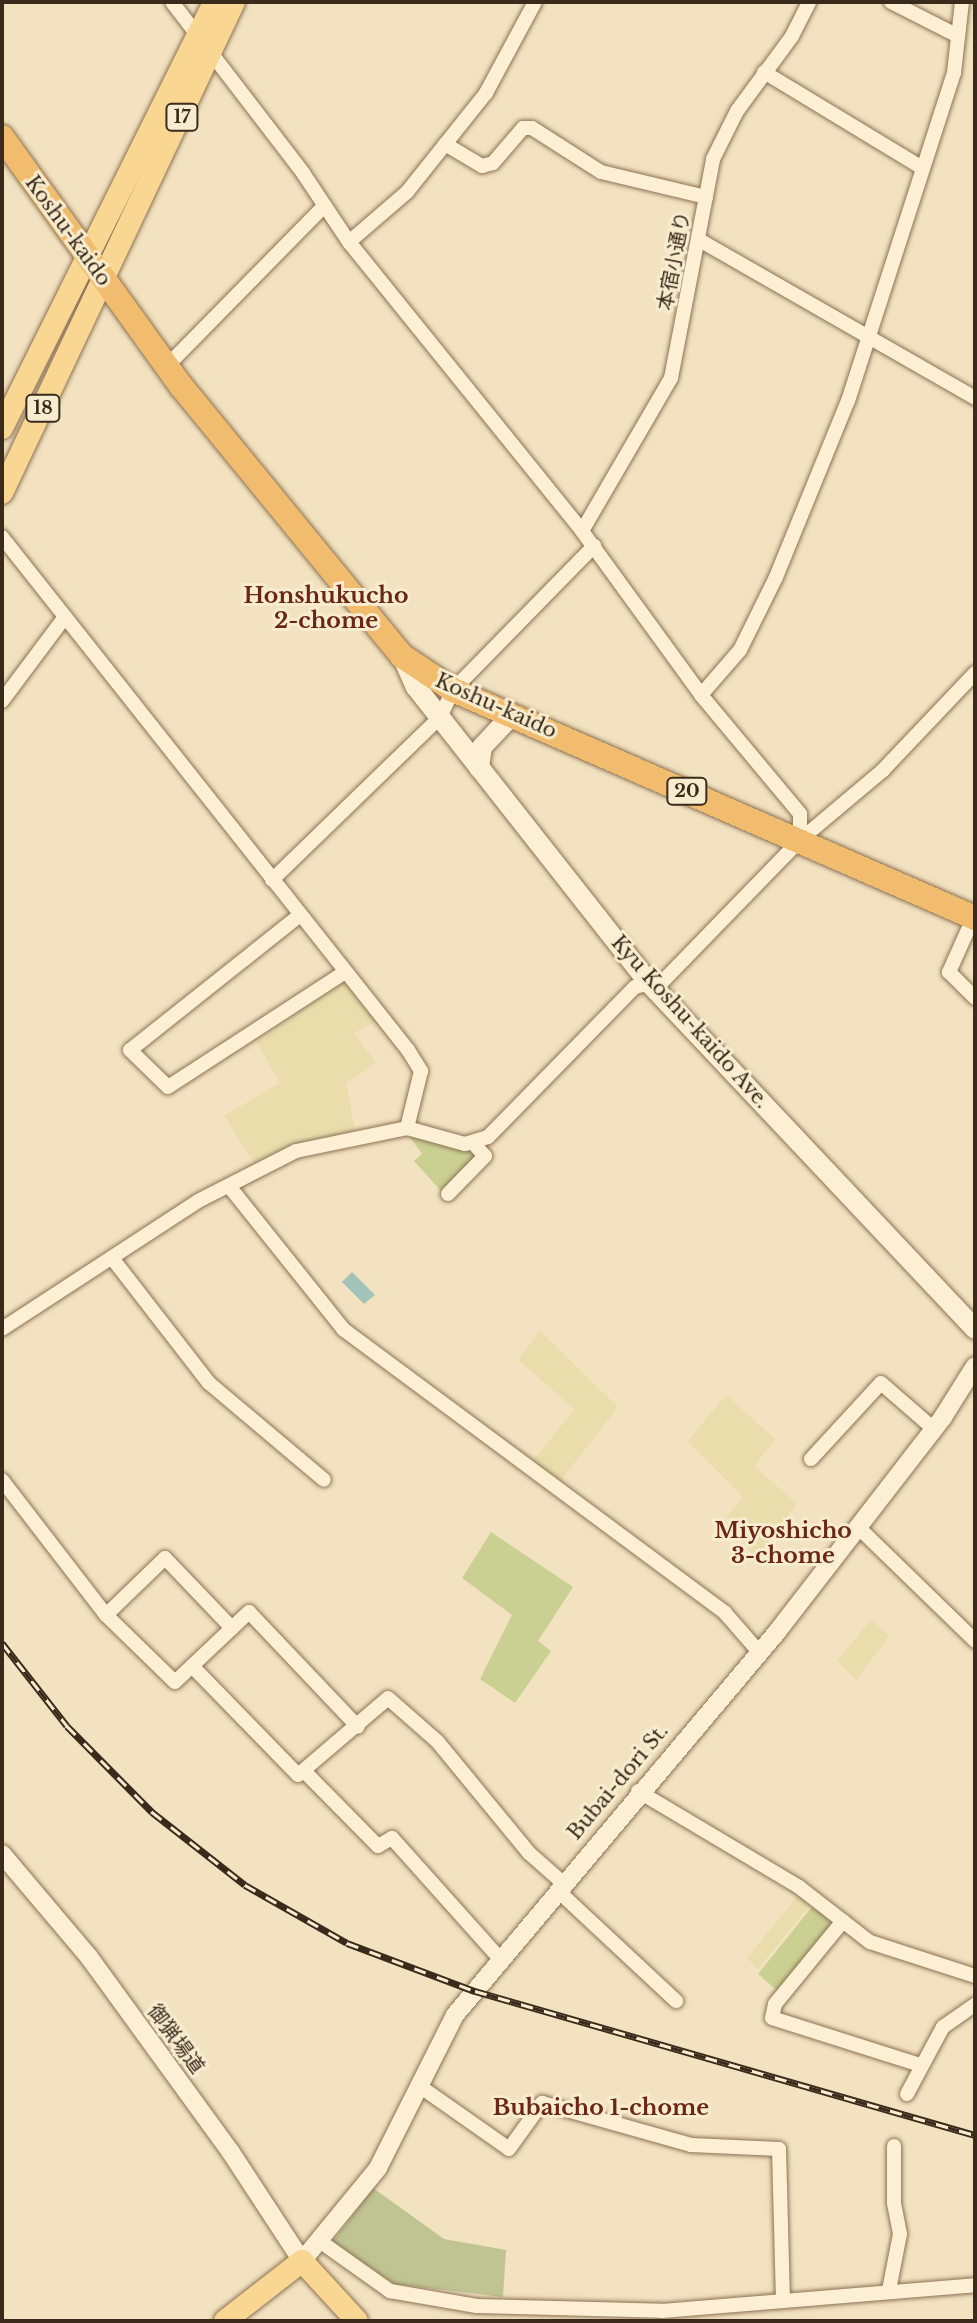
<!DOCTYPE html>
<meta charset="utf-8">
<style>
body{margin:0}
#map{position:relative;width:977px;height:2323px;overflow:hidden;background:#f2e2bf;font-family:"Libre Baskerville","Noto Sans JP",serif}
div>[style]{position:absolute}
.farmland>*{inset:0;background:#e8ddab}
.green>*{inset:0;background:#cad092}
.cemetery>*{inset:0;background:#bfc492}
.water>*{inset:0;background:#a2c3b9}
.roads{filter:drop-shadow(0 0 2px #8c7255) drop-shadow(0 0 2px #8c7255)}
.minor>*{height:14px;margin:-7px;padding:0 7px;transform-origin:7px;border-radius:7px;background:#fcefd3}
.tertiary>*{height:18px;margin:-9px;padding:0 9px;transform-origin:9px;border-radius:9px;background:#fcefd3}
.secondary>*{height:20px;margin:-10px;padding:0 10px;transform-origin:10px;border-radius:10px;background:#fcefd3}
.primary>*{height:22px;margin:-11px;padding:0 11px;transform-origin:11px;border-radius:11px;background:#f9d793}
.trunk>*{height:24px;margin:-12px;padding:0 12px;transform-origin:12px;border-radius:12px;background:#f1bc6d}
.rail>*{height:7px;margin-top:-3.5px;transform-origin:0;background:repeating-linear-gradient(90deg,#f8eccf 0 12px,#3a2a1b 0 24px);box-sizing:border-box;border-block:2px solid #3a2a1b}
span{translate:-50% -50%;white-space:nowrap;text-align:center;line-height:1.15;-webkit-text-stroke:6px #f8eccf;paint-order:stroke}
.shield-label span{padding:2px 6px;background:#f8eccf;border:2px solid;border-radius:6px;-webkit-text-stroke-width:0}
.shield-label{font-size:18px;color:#3a2a1b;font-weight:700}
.street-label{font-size:20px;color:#3a2a1b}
.neighbourhood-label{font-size:22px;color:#6a2717;font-weight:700}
.frame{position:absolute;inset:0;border:4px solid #3a2a1b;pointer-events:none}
</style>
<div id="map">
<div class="farmland">
<i style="clip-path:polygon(344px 981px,376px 1021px,354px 1033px,376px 1063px,346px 1083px,355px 1131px,294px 1144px,255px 1164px,224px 1116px,280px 1083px,257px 1042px)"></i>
<i style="clip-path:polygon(540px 1331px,618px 1407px,558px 1484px,531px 1463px,575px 1409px,518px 1360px)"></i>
<i style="clip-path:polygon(726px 1395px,775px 1439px,754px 1466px,797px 1504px,755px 1558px,727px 1516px,743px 1497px,688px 1441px)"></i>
<i style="clip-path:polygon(871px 1620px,889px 1636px,856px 1680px,837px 1661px)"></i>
<i style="clip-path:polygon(801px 1892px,813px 1901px,758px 1969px,747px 1958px)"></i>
</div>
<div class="green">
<i style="clip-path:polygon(407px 1133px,470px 1146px,480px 1156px,442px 1192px,414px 1161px,422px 1154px)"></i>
<i style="clip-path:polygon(491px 1532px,573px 1587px,538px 1641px,551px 1651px,515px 1703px,480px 1679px,512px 1615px,462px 1578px)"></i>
<i style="clip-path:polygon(815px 1903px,838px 1920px,779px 1992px,758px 1974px)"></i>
</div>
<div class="cemetery">
<i style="clip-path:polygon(373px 2188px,444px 2239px,506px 2250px,503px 2297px,394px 2284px,333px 2242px)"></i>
</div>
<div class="water">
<i style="clip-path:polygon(352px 1272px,375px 1295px,364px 1304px,342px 1282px)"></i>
</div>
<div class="roads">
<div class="minor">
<i style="left:172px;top:2px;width:215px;rotate:52.5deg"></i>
<i style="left:303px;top:173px;width:83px;rotate:56.3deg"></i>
<i style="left:349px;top:242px;width:371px;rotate:51.1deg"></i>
<i style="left:582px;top:531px;width:203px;rotate:54deg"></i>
<i style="left:701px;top:695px;width:155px;rotate:50.2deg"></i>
<i style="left:800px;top:814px;width:26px;rotate:90deg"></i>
<i style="left:891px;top:2px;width:71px;rotate:26.9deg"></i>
<i style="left:764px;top:72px;width:184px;rotate:31.2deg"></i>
<i style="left:445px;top:144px;width:43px;rotate:30.7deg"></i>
<i style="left:482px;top:166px;width:11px;rotate:-15deg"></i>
<i style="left:493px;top:163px;width:46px;rotate:-49.4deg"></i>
<i style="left:523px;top:128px;width:9px"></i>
<i style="left:532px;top:128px;width:82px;rotate:32.5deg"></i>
<i style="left:601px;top:172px;width:108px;rotate:13.4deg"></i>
<i style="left:701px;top:241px;width:316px;rotate:29.8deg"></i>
<i style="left:349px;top:242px;width:77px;rotate:-40.8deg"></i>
<i style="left:407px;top:192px;width:127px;rotate:-51.4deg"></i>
<i style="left:486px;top:93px;width:103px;rotate:-61.7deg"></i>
<i style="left:167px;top:366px;width:223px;rotate:-45.5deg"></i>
<i style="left:582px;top:531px;width:177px;rotate:-59.8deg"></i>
<i style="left:671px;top:378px;width:223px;rotate:-79.1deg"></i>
<i style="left:713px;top:159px;width:54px;rotate:-63.4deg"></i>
<i style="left:737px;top:111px;width:93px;rotate:-53.7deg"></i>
<i style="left:792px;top:36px;width:38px;rotate:-63deg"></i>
<i style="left:2px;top:537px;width:654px;rotate:51.64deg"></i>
<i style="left:408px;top:1050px;width:25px;rotate:58deg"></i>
<i style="left:421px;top:1071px;width:59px;rotate:103.8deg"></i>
<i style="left:701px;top:695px;width:60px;rotate:-49.1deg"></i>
<i style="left:740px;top:650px;width:81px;rotate:-63.7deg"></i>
<i style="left:776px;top:577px;width:190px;rotate:-67.8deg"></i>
<i style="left:848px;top:401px;width:345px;rotate:-72.1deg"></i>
<i style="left:954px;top:73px;width:71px;rotate:-83.6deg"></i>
<i style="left:2px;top:701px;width:104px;rotate:-53.2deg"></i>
<i style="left:272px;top:880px;width:234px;rotate:-44.1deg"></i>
<i style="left:440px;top:717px;width:30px;rotate:-64deg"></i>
<i style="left:453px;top:690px;width:202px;rotate:-45.6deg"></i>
<i style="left:975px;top:914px;width:64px;rotate:114.1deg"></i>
<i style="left:949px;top:972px;width:37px;rotate:45deg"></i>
<i style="left:300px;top:915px;width:217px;rotate:141.5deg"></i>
<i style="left:130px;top:1050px;width:53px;rotate:44.2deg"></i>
<i style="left:168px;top:1087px;width:211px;rotate:-33deg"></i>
<i style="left:229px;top:1186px;width:183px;rotate:51.4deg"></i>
<i style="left:343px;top:1329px;width:476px;rotate:36.6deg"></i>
<i style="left:725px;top:1613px;width:52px;rotate:48.9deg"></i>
<i style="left:448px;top:1194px;width:53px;rotate:-45.8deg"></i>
<i style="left:485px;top:1156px;width:16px;rotate:-133deg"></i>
<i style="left:112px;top:1258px;width:158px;rotate:52.2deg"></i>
<i style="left:209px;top:1383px;width:150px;rotate:40.1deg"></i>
<i style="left:2px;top:1329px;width:234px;rotate:-33.1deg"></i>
<i style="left:198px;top:1201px;width:110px;rotate:-27deg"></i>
<i style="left:296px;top:1151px;width:113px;rotate:-11.7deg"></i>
<i style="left:407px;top:1128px;width:60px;rotate:15.4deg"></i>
<i style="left:465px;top:1144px;width:24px;rotate:-17deg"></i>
<i style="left:488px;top:1137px;width:210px;rotate:-45.6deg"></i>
<i style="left:635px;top:987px;width:30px;rotate:-14deg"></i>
<i style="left:664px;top:980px;width:195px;rotate:-45.8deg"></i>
<i style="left:800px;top:840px;width:109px;rotate:-40.1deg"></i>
<i style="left:883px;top:770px;width:134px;rotate:-46.5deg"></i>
<i style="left:811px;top:1459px;width:103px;rotate:-47.4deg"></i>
<i style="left:881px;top:1383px;width:70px;rotate:41deg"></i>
<i style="left:2px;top:1480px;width:170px;rotate:52.4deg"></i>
<i style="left:106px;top:1615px;width:96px;rotate:44.2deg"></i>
<i style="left:175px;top:1682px;width:102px;rotate:-43.4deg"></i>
<i style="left:249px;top:1612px;width:158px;rotate:46.5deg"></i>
<i style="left:859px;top:1528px;width:162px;rotate:44.2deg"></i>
<i style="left:106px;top:1615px;width:82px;rotate:-44deg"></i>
<i style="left:165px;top:1558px;width:97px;rotate:46.3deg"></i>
<i style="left:192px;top:1666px;width:152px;rotate:45.8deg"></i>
<i style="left:298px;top:1775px;width:118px;rotate:-40.5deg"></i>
<i style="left:388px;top:1698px;width:65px;rotate:41.3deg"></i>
<i style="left:437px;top:1741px;width:145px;rotate:50.6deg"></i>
<i style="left:529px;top:1853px;width:45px;rotate:41.4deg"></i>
<i style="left:305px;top:1772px;width:104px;rotate:45.4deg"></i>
<i style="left:378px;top:1846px;width:16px;rotate:-30deg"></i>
<i style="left:392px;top:1838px;width:164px;rotate:48.2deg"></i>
<i style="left:638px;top:1791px;width:187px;rotate:30.8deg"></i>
<i style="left:799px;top:1887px;width:90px;rotate:37.8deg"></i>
<i style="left:870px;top:1942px;width:110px;rotate:17.9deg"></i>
<i style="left:557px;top:1890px;width:163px;rotate:43deg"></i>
<i style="left:843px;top:1921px;width:107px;rotate:129.3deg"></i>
<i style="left:775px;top:2004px;width:14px;rotate:102deg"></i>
<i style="left:772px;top:2018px;width:155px;rotate:17.6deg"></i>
<i style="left:418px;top:2085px;width:111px;rotate:35.1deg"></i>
<i style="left:509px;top:2149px;width:57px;rotate:-54.3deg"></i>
<i style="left:542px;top:2103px;width:155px;rotate:15.7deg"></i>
<i style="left:691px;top:2145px;width:88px;rotate:2.6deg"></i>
<i style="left:779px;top:2149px;width:152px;rotate:88.5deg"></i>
<i style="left:907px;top:2094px;width:76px;rotate:-61.8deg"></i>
<i style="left:943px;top:2027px;width:39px;rotate:-35deg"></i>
<i style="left:321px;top:2242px;width:85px;rotate:35.4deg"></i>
<i style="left:390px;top:2291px;width:88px;rotate:9.8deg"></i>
<i style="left:477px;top:2306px;width:185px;rotate:1.5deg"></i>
<i style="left:662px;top:2311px;width:314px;rotate:-4.7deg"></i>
<i style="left:889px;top:2290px;width:57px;rotate:-78.9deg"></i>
<i style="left:900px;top:2234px;width:32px;rotate:-101deg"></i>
<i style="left:894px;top:2203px;width:57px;rotate:-90deg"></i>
</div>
<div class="tertiary">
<i style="left:2px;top:1854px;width:135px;rotate:49.8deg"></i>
<i style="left:89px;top:1957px;width:240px;rotate:54deg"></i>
<i style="left:230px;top:2151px;width:131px;rotate:56.8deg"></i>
<i style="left:302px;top:2261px;width:120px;rotate:-50.7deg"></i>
<i style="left:378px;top:2168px;width:171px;rotate:-63.3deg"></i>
<i style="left:455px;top:2015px;width:500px;rotate:-49.95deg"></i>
<i style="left:777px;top:1632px;width:272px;rotate:-52.3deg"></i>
<i style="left:943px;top:1417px;width:60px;rotate:-57.9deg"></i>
</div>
<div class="secondary">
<i style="left:402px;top:656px;width:34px;rotate:66deg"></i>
<i style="left:416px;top:687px;width:378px;rotate:51.8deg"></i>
<i style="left:650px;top:984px;width:474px;rotate:46.7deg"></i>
<i style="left:479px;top:768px;width:21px;rotate:-82deg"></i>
<i style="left:482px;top:747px;width:44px;rotate:-46.8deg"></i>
</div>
<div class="primary">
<i style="left:2px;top:428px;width:476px;rotate:-63.5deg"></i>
<i style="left:2px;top:493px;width:543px;rotate:-64.71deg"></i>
<i style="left:225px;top:2321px;width:98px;rotate:-37.9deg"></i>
<i style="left:302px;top:2261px;width:81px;rotate:47.5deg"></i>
</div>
<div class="trunk">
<i style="left:2px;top:137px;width:307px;rotate:54.3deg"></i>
<i style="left:181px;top:386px;width:349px;rotate:50.7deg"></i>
<i style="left:402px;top:656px;width:61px;rotate:33.7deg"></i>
<i style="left:453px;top:690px;width:570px;rotate:23.59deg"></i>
</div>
</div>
<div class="rail">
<i style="left:2px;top:1643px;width:105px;rotate:51.9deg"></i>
<i style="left:67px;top:1726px;width:121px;rotate:45.3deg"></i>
<i style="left:152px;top:1812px;width:118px;rotate:38.1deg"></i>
<i style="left:245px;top:1885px;width:117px;rotate:29.6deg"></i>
<i style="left:347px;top:1943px;width:137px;rotate:20.6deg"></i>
<i style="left:475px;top:1991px;width:520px;rotate:16.07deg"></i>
</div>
<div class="shield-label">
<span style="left:182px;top:117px">17</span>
<span style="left:43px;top:408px">18</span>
<span style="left:687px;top:791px">20</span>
</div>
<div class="street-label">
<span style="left:68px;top:231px;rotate:54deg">Koshu-kaido</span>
<span style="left:674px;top:261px;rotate:-79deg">本宿小通り</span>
<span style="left:496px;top:706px;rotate:24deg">Koshu-kaido</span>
<span style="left:690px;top:1022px;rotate:48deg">Kyu Koshu-kaido Ave.</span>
<span style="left:618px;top:1782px;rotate:-50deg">Bubai-dori St.</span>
<span style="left:176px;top:2039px;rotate:54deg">御猟場道</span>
</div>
<div class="neighbourhood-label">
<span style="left:326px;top:608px">Honshukucho<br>2-chome</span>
<span style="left:783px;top:1543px">Miyoshicho<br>3-chome</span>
<span style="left:601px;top:2108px">Bubaicho 1-chome</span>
</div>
<div class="frame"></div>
</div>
